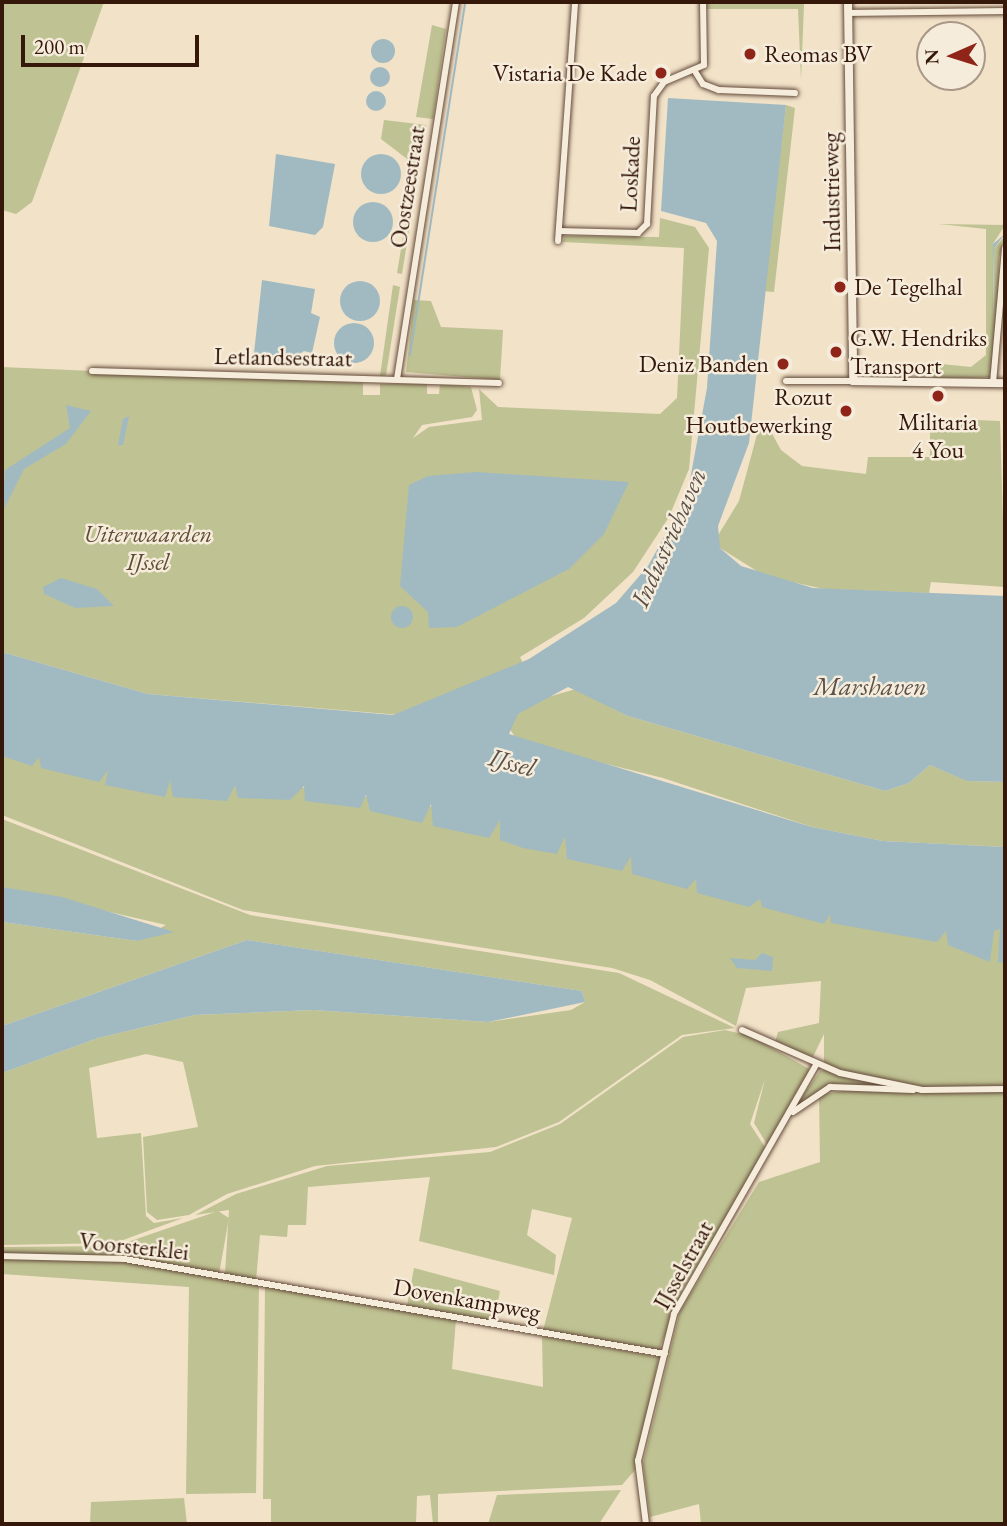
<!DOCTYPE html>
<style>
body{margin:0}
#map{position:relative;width:1007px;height:1526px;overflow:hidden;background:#f1e2c8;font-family:"EB Garamond",serif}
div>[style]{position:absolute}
.green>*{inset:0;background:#bfc292}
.water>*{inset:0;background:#a1bac1}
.round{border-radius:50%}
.stream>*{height:2px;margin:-1px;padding:0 1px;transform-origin:1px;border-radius:1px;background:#a1bac1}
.roads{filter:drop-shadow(0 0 2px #644a3a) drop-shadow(0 0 2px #644a3a)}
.minor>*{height:6px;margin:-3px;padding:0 3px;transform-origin:3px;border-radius:3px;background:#f6ecdb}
.tertiary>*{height:8px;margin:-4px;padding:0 4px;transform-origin:4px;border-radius:4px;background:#f6ecdb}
.dots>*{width:19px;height:19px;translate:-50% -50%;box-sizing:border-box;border:4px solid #f6ecdb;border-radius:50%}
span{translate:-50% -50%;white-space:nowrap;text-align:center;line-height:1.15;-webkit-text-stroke:5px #f6ecdb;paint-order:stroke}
.poi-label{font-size:24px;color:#35180a}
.left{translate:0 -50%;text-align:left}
.right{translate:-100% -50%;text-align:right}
.street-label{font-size:24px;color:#35180a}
.park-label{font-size:24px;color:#5e4b33;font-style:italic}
.water-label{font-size:26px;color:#5b514a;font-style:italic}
.frame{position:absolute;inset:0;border:4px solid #35180a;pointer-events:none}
.north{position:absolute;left:916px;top:21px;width:70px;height:70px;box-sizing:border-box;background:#f6ecdb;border:2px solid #a99787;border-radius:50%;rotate:267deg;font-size:19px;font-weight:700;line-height:28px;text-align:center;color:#35180a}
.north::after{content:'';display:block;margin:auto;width:24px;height:32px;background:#8f2418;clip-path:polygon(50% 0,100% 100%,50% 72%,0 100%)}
.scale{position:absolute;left:21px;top:35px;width:178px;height:32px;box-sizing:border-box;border:4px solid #35180a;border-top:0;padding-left:9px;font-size:21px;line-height:24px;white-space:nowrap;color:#35180a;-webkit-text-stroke:5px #f6ecdb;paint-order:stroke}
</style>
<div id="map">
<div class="green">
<i style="clip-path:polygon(2px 2px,104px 2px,32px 202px,16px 214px,2px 210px)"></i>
<i style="clip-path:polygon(706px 2px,804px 4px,801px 80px,798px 9px,707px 9px)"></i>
<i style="clip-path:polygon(432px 25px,446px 29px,433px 119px,416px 117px)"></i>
<i style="clip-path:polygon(786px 105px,795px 108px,774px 292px,763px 291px)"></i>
<i style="clip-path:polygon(384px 120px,426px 125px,402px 274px,397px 273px,415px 165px,381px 139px)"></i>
<i style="clip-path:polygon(660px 218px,695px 227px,709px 248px,689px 469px,669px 517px,633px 572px,584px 618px,520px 657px,541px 699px,576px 689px,628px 716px,885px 791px,909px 783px,930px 765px,968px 781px,1005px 782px,1005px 847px,883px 841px,812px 827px,663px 778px,518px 742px,507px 724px,148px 694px,2px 652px,2px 367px,363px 383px,363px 395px,380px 395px,380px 384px,427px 383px,427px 394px,439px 394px,440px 384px,471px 387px,477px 410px,472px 417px,422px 425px,413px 438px,429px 427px,482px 420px,479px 389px,498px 407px,660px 414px,677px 398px,684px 248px,563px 242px,565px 236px,659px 237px)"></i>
<i style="clip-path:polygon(939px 224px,1005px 225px,993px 244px,994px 320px,994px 248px,1005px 236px,999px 258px,998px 352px,990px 377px,935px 380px,931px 371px,932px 363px,971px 367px,986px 355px,986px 229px)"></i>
<i style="clip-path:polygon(393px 285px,400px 287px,386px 375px,380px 376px)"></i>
<i style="clip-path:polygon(414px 300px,431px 301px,441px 327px,503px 330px,500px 380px,406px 372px)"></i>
<i style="clip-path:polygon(930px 418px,1000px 421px,1005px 587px,931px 582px,929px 593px,824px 589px,765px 576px,720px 548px,717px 537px,739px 501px,759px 427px,769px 428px,781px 450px,802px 466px,866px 474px,868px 457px,930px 457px)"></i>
<i style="clip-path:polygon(2px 743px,435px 807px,1005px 927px,1005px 1086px,937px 1090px,837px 1070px,824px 1062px,824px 1034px,811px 1061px,775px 1042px,778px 1032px,819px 1023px,821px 981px,746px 988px,736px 1026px,650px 980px,612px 968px,243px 910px,2px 815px)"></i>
<i style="clip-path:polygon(2px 819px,250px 915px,619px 973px,735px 1028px,682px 1035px,559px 1122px,496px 1147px,315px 1166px,227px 1194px,189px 1215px,157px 1220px,147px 1212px,143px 1137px,198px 1127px,183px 1062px,146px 1054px,89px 1068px,97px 1138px,141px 1133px,146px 1216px,154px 1223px,183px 1218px,115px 1243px,2px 1245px,2px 1073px,98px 1038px,195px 1015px,314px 1010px,488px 1022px,571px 1010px,585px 1002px,582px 991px,247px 940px,2px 1026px,2px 922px,137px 941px,166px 925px,2px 887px)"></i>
<i style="clip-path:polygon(725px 1030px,751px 1036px,811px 1070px,770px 1149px,754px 1123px,765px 1079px,750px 1124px,768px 1152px,683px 1289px,659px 1350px,543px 1331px,572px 1218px,532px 1209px,527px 1235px,556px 1255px,554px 1275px,419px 1241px,430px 1177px,308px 1187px,306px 1225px,288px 1225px,287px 1237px,260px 1235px,256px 1281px,225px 1274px,229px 1210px,195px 1215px,236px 1194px,327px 1166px,490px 1152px,560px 1124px,683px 1037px)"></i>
<i style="clip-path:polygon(820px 1071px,825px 1070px,906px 1089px,829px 1085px,794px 1108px)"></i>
<i style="clip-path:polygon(854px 1089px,1005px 1092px,1005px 1524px,701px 1524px,699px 1504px,650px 1517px,643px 1464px,680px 1311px,759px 1182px,820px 1162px,819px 1095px)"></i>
<i style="clip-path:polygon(218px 1211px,229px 1218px,219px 1274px,124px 1257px,2px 1254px,2px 1247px,116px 1246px)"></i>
<i style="clip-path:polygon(2px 1258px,123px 1261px,259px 1284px,256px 1493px,186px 1494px,189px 1287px,2px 1274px)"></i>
<i style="clip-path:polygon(414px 1268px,500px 1291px,494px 1321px,407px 1306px)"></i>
<i style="clip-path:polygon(265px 1285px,456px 1319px,452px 1369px,543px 1387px,542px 1336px,659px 1357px,635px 1470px,622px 1485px,438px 1494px,438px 1524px,433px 1524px,430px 1495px,417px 1496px,416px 1524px,271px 1524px,271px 1499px,263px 1499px)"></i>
<i style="clip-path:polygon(621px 1490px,599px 1524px,488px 1524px,497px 1495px)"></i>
<i style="clip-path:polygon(184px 1498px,187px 1524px,90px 1524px,91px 1502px)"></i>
</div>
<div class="water">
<i class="round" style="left:371px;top:39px;width:24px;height:24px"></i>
<i class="round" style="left:370px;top:67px;width:20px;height:20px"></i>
<i class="round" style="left:366px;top:91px;width:20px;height:20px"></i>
<i style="clip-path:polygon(668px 98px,786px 105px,749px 443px,718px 526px,720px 548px,741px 566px,813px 588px,1005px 596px,1005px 782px,967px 781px,930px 765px,909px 783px,885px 791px,628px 716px,568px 687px,518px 714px,509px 734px,812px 827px,883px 841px,1005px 847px,1005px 964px,998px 962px,1000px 929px,994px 931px,990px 962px,948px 945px,946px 931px,937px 942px,831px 923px,830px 914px,824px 924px,762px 907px,760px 899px,749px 907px,697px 893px,696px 879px,687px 889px,632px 874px,631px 856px,622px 871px,567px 859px,565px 836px,557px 854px,523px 848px,500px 840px,500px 820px,489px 838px,433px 826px,431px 804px,422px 823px,370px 811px,366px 795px,360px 808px,305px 801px,304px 786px,290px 800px,238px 798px,235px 785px,227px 801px,173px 797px,170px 780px,165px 797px,105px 785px,108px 770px,99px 782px,41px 768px,39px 757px,32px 766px,2px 756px,2px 652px,148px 694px,393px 715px,529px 659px,616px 603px,648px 566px,687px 496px,707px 388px,717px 241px,706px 223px,661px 211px)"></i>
<i class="round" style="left:361px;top:154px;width:40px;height:40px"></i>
<i style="clip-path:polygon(276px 154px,335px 164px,323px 227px,315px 235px,269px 226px)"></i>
<i class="round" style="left:353px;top:202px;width:40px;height:40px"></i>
<i style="clip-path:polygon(1005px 234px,994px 248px,992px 325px,993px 244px)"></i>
<i style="clip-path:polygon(262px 280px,315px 289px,311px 313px,320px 317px,312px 353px,304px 351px,282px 365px,254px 353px)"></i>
<i class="round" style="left:340px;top:281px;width:40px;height:40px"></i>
<i class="round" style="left:334px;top:323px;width:40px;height:40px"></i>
<i style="clip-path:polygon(66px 405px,91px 411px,66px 444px,24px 469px,2px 513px,5px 470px,70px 428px)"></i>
<i style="clip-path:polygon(129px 416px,123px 445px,118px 445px,123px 419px)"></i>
<i style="clip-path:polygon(476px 472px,629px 482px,604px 534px,569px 569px,457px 627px,429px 628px,428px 612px,400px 586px,409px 485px,428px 476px)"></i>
<i style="clip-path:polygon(61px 578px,97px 589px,114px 606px,75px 608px,44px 594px,43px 587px)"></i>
<i class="round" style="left:391px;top:606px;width:22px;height:22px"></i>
<i style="clip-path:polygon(2px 887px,62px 897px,174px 932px,137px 941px,2px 922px)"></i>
<i style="clip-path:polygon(247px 940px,582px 991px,585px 1002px,488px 1022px,314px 1010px,195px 1015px,98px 1038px,2px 1073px,2px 1026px)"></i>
<i style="clip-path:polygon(762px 953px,773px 957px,772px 971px,737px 968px,730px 958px,755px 960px)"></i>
</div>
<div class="stream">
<i style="left:410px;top:355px;width:357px;rotate:-81.1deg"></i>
</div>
<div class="roads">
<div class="minor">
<i style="left:848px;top:13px;width:157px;rotate:-0.7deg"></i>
<i style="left:696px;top:73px;width:13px;rotate:58deg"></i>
<i style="left:703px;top:84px;width:17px;rotate:21deg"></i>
<i style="left:719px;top:90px;width:76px;rotate:2.3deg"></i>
<i style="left:559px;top:231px;width:79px;rotate:1.5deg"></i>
<i style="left:638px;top:233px;width:13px;rotate:-45deg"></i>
<i style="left:647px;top:224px;width:128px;rotate:-86.9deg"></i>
<i style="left:654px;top:96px;width:17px;rotate:-54deg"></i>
<i style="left:664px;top:82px;width:43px;rotate:-23deg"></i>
<i style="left:704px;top:65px;width:63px;rotate:-90.9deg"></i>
<i style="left:558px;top:241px;width:240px;rotate:-85.9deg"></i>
<i style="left:92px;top:371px;width:407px;rotate:1.7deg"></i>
<i style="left:397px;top:379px;width:382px;rotate:-81.1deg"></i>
<i style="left:786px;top:381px;width:67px"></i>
<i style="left:993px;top:383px;width:135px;rotate:-84.9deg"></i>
<i style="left:742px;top:1030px;width:107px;rotate:23.7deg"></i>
<i style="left:840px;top:1073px;width:84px;rotate:11.7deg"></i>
<i style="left:922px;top:1090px;width:83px;rotate:-0.7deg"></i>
<i style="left:793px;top:1112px;width:45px;rotate:-34deg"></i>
<i style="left:830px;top:1087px;width:83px;rotate:2.1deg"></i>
<i style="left:2px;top:1256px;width:122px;rotate:1.4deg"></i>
<i style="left:124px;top:1259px;width:549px;rotate:9.96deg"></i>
<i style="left:646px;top:1524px;width:64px;rotate:-97.2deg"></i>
<i style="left:638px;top:1461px;width:151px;rotate:-76.2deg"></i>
<i style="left:674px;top:1314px;width:287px;rotate:-60.3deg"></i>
</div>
<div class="tertiary">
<i style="left:848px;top:2px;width:379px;rotate:89.2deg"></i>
<i style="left:853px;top:381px;width:152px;rotate:0.8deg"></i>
</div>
</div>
<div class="dots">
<i style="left:750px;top:54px;background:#8f2418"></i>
<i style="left:661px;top:73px;background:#8f2418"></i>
<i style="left:840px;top:287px;background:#8f2418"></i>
<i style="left:836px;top:352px;background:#8f2418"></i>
<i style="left:783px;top:364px;background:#8f2418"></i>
<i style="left:938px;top:396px;background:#8f2418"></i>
<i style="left:846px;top:411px;background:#8f2418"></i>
</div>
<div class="poi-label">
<span class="left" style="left:764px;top:54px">Reomas BV</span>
<span class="right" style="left:647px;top:73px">Vistaria De Kade</span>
<span class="left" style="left:854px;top:287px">De Tegelhal</span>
<span class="left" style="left:850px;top:352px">G.W. Hendriks<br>Transport</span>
<span class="right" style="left:769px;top:364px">Deniz Banden</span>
<span class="right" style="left:832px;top:411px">Rozut<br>Houtbewerking</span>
<span style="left:938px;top:436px">Militaria<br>4 You</span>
</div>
<div class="street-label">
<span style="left:630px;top:174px;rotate:-87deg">Loskade</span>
<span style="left:407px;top:187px;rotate:-81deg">Oostzeestraat</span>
<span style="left:831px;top:192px;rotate:-91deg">Industrieweg</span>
<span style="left:283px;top:357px;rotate:1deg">Letlandsestraat</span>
<span style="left:134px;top:1246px;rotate:6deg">Voorsterklei</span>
<span style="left:683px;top:1265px;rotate:-61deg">IJsselstraat</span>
<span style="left:467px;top:1299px;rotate:10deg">Dovenkampweg</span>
</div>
<div class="park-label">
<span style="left:148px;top:548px">Uiterwaarden<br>IJssel</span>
</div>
<div class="water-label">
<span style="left:669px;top:538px;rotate:-66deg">Industriehaven</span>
<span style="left:870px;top:687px">Marshaven</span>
<span style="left:512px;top:763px;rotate:15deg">IJssel</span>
</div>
<div class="frame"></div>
<div class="north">N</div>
<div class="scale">200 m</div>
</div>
